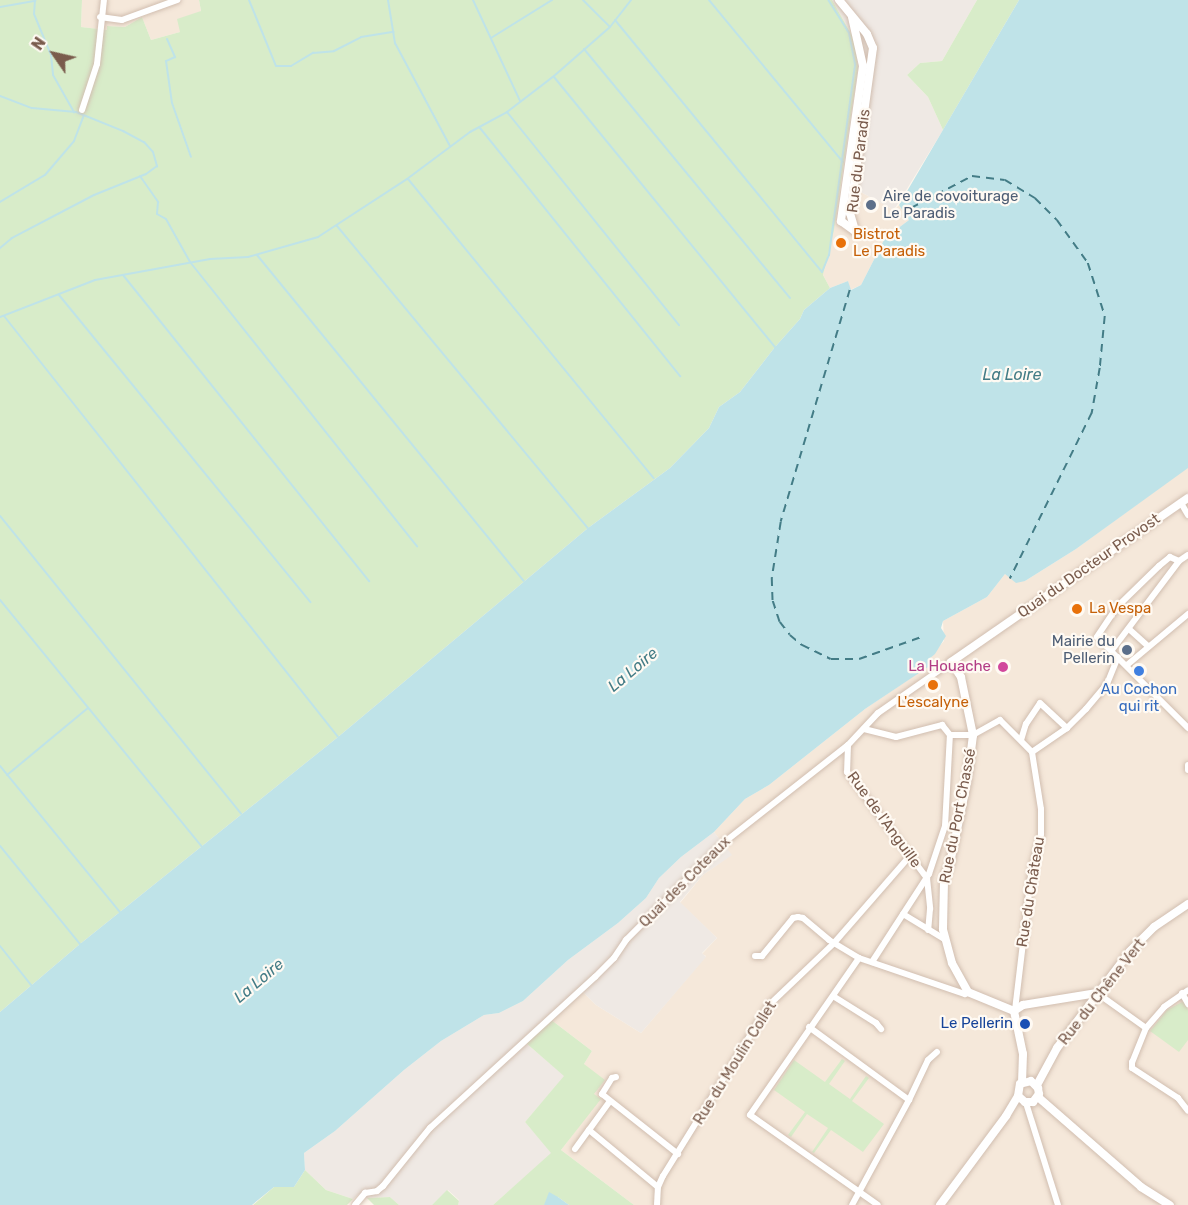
<!DOCTYPE html>
<meta charset="utf-8">
<style>
body{margin:0}
#map{position:relative;width:1188px;height:1205px;overflow:hidden;background:#fdf6ec;font-family:Rubik,sans-serif}
div>[style]{position:absolute}
.residential>*{inset:0;background:#f5e8da}
.industrial>*{inset:0;background:#efe9e4}
.green>*{inset:0;background:#d8ecc9}
.water>*{inset:0;background:#bfe3e8}
.stream>*{height:2px;margin:-1px;padding:0 1px;transform-origin:1px;border-radius:1px;background:#bfe3e8}
.ferry>*{height:1.5px;margin-top:-0.75px;transform-origin:0;background:repeating-linear-gradient(90deg,#437c86 0 8px,transparent 0 14px)}
.roads{filter:drop-shadow(0 0 2px #d1beb0) drop-shadow(0 0 2px #d1beb0)}
.street>*{height:6px;margin:-3px;padding:0 3px;transform-origin:3px;border-radius:3px;background:#fff}
.secondary>*{height:8px;margin:-4px;padding:0 4px;transform-origin:4px;border-radius:4px;background:#fff}
.dots>*{width:16px;height:16px;translate:-50% -50%;box-sizing:border-box;border:3px solid #fffaf3;border-radius:50%}
span{translate:-50% -50%;white-space:nowrap;text-align:center;line-height:1.15;-webkit-text-stroke:4.5px #fffaf3;paint-order:stroke}
.street-label{font-size:15px;color:#7a5c4d}
.service-label{font-size:15px;color:#4e5e75}
.left{translate:0 -50%;text-align:left}
.right{translate:-100% -50%;text-align:right}
.food-label{font-size:15px;color:#c56008}
.hotel-label{font-size:15px;color:#b23c85}
.shop-label{font-size:15px;color:#366cbe}
.transit-label{font-size:15px;color:#164399}
.water-label{font-size:16px;color:#437c86;font-style:italic}
.north{position:absolute;left:24px;top:24px;width:60px;height:60px;-webkit-text-stroke:4px #fffaf3;paint-order:stroke;rotate:304deg;font-size:16px;font-weight:700;line-height:24px;text-align:center;color:#7a5c4d}
.north::after{content:'';display:block;margin:auto;width:21px;height:27px;background:#7a5c4d;clip-path:polygon(50% 0,100% 100%,50% 72%,0 100%)}
</style>
<div id="map">
<div class="residential">
<i style="clip-path:polygon(82px 0,199px 0,201px 11px,180px 32px,151px 40px,142px 17px,125px 27px,107px 26px,107px 30px,81px 27px)"></i>
<i style="clip-path:polygon(841px 187px,857px 190px,894px 210px,899px 205px,909px 220px,885px 238px,861px 285px,850px 290px,848px 281px,830px 288px,823px 275px)"></i>
<i style="clip-path:polygon(1188px 467px,1188px 1205px,634px 1205px,561px 1150px,600px 1099px,594px 1095px,584px 1064px,592px 1051px,550px 1019px,583px 992px,596px 1005px,641px 1033px,706px 956px,702px 954px,717px 938px,680px 903px,703px 875px,731px 855px,714px 832px,745px 799px,769px 785px,865px 709px,930px 665px,928px 659px,944px 641px,943px 621px,987px 597px,1005px 574px,1025px 581px,1076px 549px)"></i>
</div>
<div class="industrial">
<i style="clip-path:polygon(832px 0,977px 0,942px 61px,920px 63px,907px 75px,928px 97px,943px 130px,894px 210px,857px 190px,841px 187px,858px 68px,854px 39px)"></i>
<i style="clip-path:polygon(714px 832px,732px 855px,703px 875px,680px 902px,717px 938px,702px 953px,706px 957px,641px 1033px,596px 1005px,583px 992px,527px 1044px,565px 1076px,525px 1122px,552px 1153px,493px 1205px,458px 1205px,459px 1200px,448px 1190px,432px 1205px,399px 1205px,390px 1197px,367px 1198px,359px 1194px,353px 1199px,326px 1190px,305px 1170px,304px 1153px,335px 1131px,404px 1070px,441px 1041px,484px 1015px,499px 1013px,523px 1001px,568px 960px,618px 923px,646px 898px,659px 878px,681px 857px)"></i>
</div>
<div class="green">
<i style="clip-path:polygon(0 0,82px 0,81px 27px,107px 30px,107px 26px,125px 27px,142px 17px,151px 40px,180px 32px,177px 19px,201px 11px,199px 0,832px 0,854px 39px,858px 68px,834px 230px,823px 275px,830px 288px,804px 310px,800px 319px,775px 347px,740px 392px,719px 407px,709px 428px,670px 468px,588px 528px,338px 737px,80px 944px,0 1012px)"></i>
<i style="clip-path:polygon(977px 0,1019px 0,943px 130px,928px 97px,907px 75px,920px 63px,942px 61px)"></i>
<i style="clip-path:polygon(1184px 1001px,1188px 1010px,1188px 1040px,1179px 1052px,1150px 1031px,1167px 1010px)"></i>
<i style="clip-path:polygon(550px 1019px,592px 1051px,584px 1064px,605px 1080px,594px 1094px,601px 1099px,561px 1150px,634px 1205px,569px 1205px,558px 1197px,544px 1205px,493px 1205px,551px 1153px,525px 1122px,564px 1076px,526px 1043px)"></i>
<i style="clip-path:polygon(842px 1059px,845px 1061px,829px 1084px,850px 1099px,866px 1076px,869px 1078px,852px 1101px,884px 1124px,863px 1152px,831px 1130px,814px 1153px,812px 1152px,828px 1128px,807px 1114px,791px 1137px,788px 1135px,805px 1112px,774px 1090px,794px 1060px,825px 1082px)"></i>
<i style="clip-path:polygon(305px 1170px,326px 1190px,353px 1199px,347px 1205px,253px 1205px,274px 1187px,294px 1187px)"></i>
<i style="clip-path:polygon(447px 1190px,459px 1201px,458px 1205px,432px 1205px)"></i>
<i style="clip-path:polygon(390px 1197px,399px 1205px,374px 1205px,367px 1198px)"></i>
</div>
<div class="water">
<i style="clip-path:polygon(1019px 0,1188px 0,1188px 468px,1076px 549px,1025px 581px,1016px 583px,1005px 574px,987px 597px,943px 621px,941px 628px,946px 636px,935px 654px,929px 659px,931px 665px,865px 709px,769px 785px,745px 799px,714px 832px,681px 857px,659px 878px,646px 898px,618px 923px,568px 960px,523px 1001px,499px 1013px,484px 1015px,441px 1041px,404px 1070px,335px 1131px,304px 1153px,305px 1170px,294px 1187px,274px 1187px,252px 1205px,0 1205px,0 1012px,80px 944px,338px 737px,588px 528px,670px 468px,709px 428px,719px 407px,740px 392px,775px 347px,800px 319px,804px 310px,830px 288px,848px 281px,851px 290px,861px 285px,885px 238px,909px 220px,899px 205px)"></i>
<i style="clip-path:polygon(549px 1192px,558px 1197px,569px 1205px,544px 1205px)"></i>
</div>
<div class="stream">
<i style="left:35px;top:0;width:14px;rotate:94deg"></i>
<i style="left:34px;top:14px;width:44px;rotate:67.5deg"></i>
<i style="left:51px;top:55px;width:20px;rotate:84deg"></i>
<i style="left:53px;top:75px;width:43px;rotate:60.4deg"></i>
<i style="left:249px;top:0;width:71px;rotate:67.8deg"></i>
<i style="left:276px;top:66px;width:15px"></i>
<i style="left:291px;top:66px;width:26px;rotate:-31deg"></i>
<i style="left:313px;top:53px;width:21px;rotate:-5deg"></i>
<i style="left:334px;top:51px;width:30px;rotate:-27deg"></i>
<i style="left:361px;top:37px;width:33px;rotate:-9deg"></i>
<i style="left:388px;top:0;width:44px;rotate:80.8deg"></i>
<i style="left:395px;top:43px;width:117px;rotate:61.9deg"></i>
<i style="left:473px;top:0;width:111px;rotate:65deg"></i>
<i style="left:583px;top:0;width:38px;rotate:45deg"></i>
<i style="left:709px;top:0;width:210px;rotate:50.4deg"></i>
<i style="left:0;top:7px;width:36px;rotate:-10deg"></i>
<i style="left:615px;top:20px;width:326px;rotate:50.6deg"></i>
<i style="left:822px;top:272px;width:18px;rotate:-68deg"></i>
<i style="left:829px;top:255px;width:193px;rotate:-82.2deg"></i>
<i style="left:855px;top:64px;width:32px;rotate:-101deg"></i>
<i style="left:849px;top:33px;width:39px;rotate:-122deg"></i>
<i style="left:491px;top:38px;width:72px;rotate:-31.9deg"></i>
<i style="left:167px;top:39px;width:20px;rotate:66deg"></i>
<i style="left:175px;top:57px;width:10px;rotate:156deg"></i>
<i style="left:166px;top:61px;width:42px;rotate:81.9deg"></i>
<i style="left:172px;top:103px;width:57px;rotate:70.6deg"></i>
<i style="left:584px;top:49px;width:323px;rotate:50.4deg"></i>
<i style="left:554px;top:77px;width:349px;rotate:50.7deg"></i>
<i style="left:0;top:96px;width:34px;rotate:21deg"></i>
<i style="left:32px;top:108px;width:44px;rotate:5.2deg"></i>
<i style="left:76px;top:112px;width:51px;rotate:22deg"></i>
<i style="left:123px;top:131px;width:24px;rotate:28deg"></i>
<i style="left:144px;top:142px;width:13px;rotate:48deg"></i>
<i style="left:153px;top:152px;width:15px;rotate:74deg"></i>
<i style="left:157px;top:166px;width:14px;rotate:144deg"></i>
<i style="left:146px;top:174px;width:56px;rotate:158deg"></i>
<i style="left:94px;top:195px;width:93px;rotate:152.3deg"></i>
<i style="left:12px;top:238px;width:16px;rotate:140deg"></i>
<i style="left:507px;top:112px;width:274px;rotate:51.1deg"></i>
<i style="left:480px;top:128px;width:319px;rotate:51.1deg"></i>
<i style="left:140px;top:176px;width:32px;rotate:55deg"></i>
<i style="left:158px;top:202px;width:12px;rotate:95deg"></i>
<i style="left:157px;top:214px;width:10px;rotate:29deg"></i>
<i style="left:166px;top:219px;width:49px;rotate:60.8deg"></i>
<i style="left:190px;top:262px;width:364px;rotate:51.4deg"></i>
<i style="left:408px;top:179px;width:387px;rotate:50.6deg"></i>
<i style="left:0;top:202px;width:52px;rotate:-31deg"></i>
<i style="left:45px;top:175px;width:45px;rotate:-49.5deg"></i>
<i style="left:74px;top:141px;width:26px;rotate:-69deg"></i>
<i style="left:337px;top:226px;width:393px;rotate:50.3deg"></i>
<i style="left:257px;top:255px;width:421px;rotate:50.7deg"></i>
<i style="left:123px;top:275px;width:393px;rotate:51.2deg"></i>
<i style="left:59px;top:295px;width:397px;rotate:50.7deg"></i>
<i style="left:4px;top:316px;width:537px;rotate:51.57deg"></i>
<i style="left:0;top:317px;width:102px;rotate:-21.3deg"></i>
<i style="left:95px;top:280px;width:117px;rotate:-10.3deg"></i>
<i style="left:210px;top:259px;width:38px;rotate:-3deg"></i>
<i style="left:248px;top:257px;width:73px;rotate:-15.9deg"></i>
<i style="left:318px;top:237px;width:106px;rotate:-33.1deg"></i>
<i style="left:407px;top:179px;width:79px;rotate:-36.7deg"></i>
<i style="left:470px;top:132px;width:42px;rotate:-28.4deg"></i>
<i style="left:507px;top:112px;width:59px;rotate:-37.5deg"></i>
<i style="left:554px;top:76px;width:74px;rotate:-41.2deg"></i>
<i style="left:610px;top:27px;width:34px;rotate:-52deg"></i>
<i style="left:0;top:516px;width:383px;rotate:51deg"></i>
<i style="left:0;top:600px;width:318px;rotate:50.7deg"></i>
<i style="left:0;top:766px;width:189px;rotate:50.6deg"></i>
<i style="left:7px;top:775px;width:105px;rotate:-39.6deg"></i>
<i style="left:0;top:846px;width:127px;rotate:50.8deg"></i>
<i style="left:0;top:946px;width:50px;rotate:51.5deg"></i>
</div>
<div class="ferry">
<i style="left:911px;top:208px;width:69px;rotate:-27.7deg"></i>
<i style="left:972px;top:176px;width:33px;rotate:7deg"></i>
<i style="left:1005px;top:180px;width:35px;rotate:31deg"></i>
<i style="left:1035px;top:198px;width:31px;rotate:45deg"></i>
<i style="left:1057px;top:220px;width:53px;rotate:54.2deg"></i>
<i style="left:1088px;top:263px;width:56px;rotate:72.2deg"></i>
<i style="left:1105px;top:316px;width:52px;rotate:95.5deg"></i>
<i style="left:1100px;top:368px;width:46px;rotate:100.1deg"></i>
<i style="left:1092px;top:413px;width:185px;rotate:116.3deg"></i>
<i style="left:850px;top:290px;width:242px;rotate:106.6deg"></i>
<i style="left:781px;top:522px;width:57px;rotate:99.1deg"></i>
<i style="left:772px;top:578px;width:23px;rotate:88deg"></i>
<i style="left:773px;top:601px;width:22px;rotate:72deg"></i>
<i style="left:780px;top:622px;width:16px;rotate:52deg"></i>
<i style="left:790px;top:635px;width:16px;rotate:40deg"></i>
<i style="left:802px;top:645px;width:32px;rotate:26deg"></i>
<i style="left:831px;top:659px;width:28px"></i>
<i style="left:859px;top:659px;width:66px;rotate:-19.5deg"></i>
</div>
<div class="roads">
<div class="street">
<i style="left:100px;top:17px;width:22px;rotate:8deg"></i>
<i style="left:122px;top:20px;width:59px;rotate:-20deg"></i>
<i style="left:82px;top:110px;width:48px;rotate:-71.9deg"></i>
<i style="left:97px;top:64px;width:64px;rotate:-83.8deg"></i>
<i style="left:1181px;top:503px;width:14px;rotate:60deg"></i>
<i style="left:1179px;top:561px;width:10px;rotate:-156deg"></i>
<i style="left:1170px;top:557px;width:14px;rotate:141deg"></i>
<i style="left:1159px;top:566px;width:59px;rotate:135.7deg"></i>
<i style="left:1117px;top:607px;width:36px;rotate:124deg"></i>
<i style="left:1097px;top:637px;width:129px;rotate:45deg"></i>
<i style="left:1129px;top:629px;width:25px;rotate:42deg"></i>
<i style="left:1112px;top:650px;width:111px;rotate:-53deg"></i>
<i style="left:1179px;top:561px;width:11px;rotate:-34deg"></i>
<i style="left:1127px;top:665px;width:80px;rotate:-39.9deg"></i>
<i style="left:864px;top:729px;width:33px;rotate:14deg"></i>
<i style="left:896px;top:737px;width:48px;rotate:-14.6deg"></i>
<i style="left:942px;top:725px;width:13px;rotate:51deg"></i>
<i style="left:950px;top:735px;width:23px"></i>
<i style="left:973px;top:735px;width:31px;rotate:-29deg"></i>
<i style="left:1000px;top:720px;width:45px;rotate:45deg"></i>
<i style="left:1021px;top:740px;width:17px;rotate:-73deg"></i>
<i style="left:1026px;top:724px;width:25px;rotate:-56deg"></i>
<i style="left:1040px;top:703px;width:37px;rotate:43deg"></i>
<i style="left:848px;top:745px;width:27px;rotate:92deg"></i>
<i style="left:847px;top:772px;width:133px;rotate:53deg"></i>
<i style="left:927px;top:878px;width:31px;rotate:84deg"></i>
<i style="left:930px;top:909px;width:21px;rotate:95deg"></i>
<i style="left:1188px;top:765px;width:5px;rotate:90deg"></i>
<i style="left:903px;top:914px;width:50px;rotate:31.2deg"></i>
<i style="left:755px;top:956px;width:7px"></i>
<i style="left:762px;top:956px;width:49px;rotate:-50.8deg"></i>
<i style="left:793px;top:918px;width:5px;rotate:-11deg"></i>
<i style="left:798px;top:917px;width:5px;rotate:11deg"></i>
<i style="left:803px;top:918px;width:34px;rotate:40deg"></i>
<i style="left:829px;top:940px;width:35px;rotate:31deg"></i>
<i style="left:859px;top:958px;width:112px;rotate:18.8deg"></i>
<i style="left:965px;top:994px;width:4px;rotate:-34deg"></i>
<i style="left:859px;top:958px;width:191px;rotate:124.8deg"></i>
<i style="left:750px;top:1115px;width:156px;rotate:35.1deg"></i>
<i style="left:872px;top:962px;width:105px;rotate:-57.1deg"></i>
<i style="left:929px;top:874px;width:51px;rotate:-71.6deg"></i>
<i style="left:945px;top:826px;width:91px;rotate:-86.9deg"></i>
<i style="left:1097px;top:993px;width:60px;rotate:35.5deg"></i>
<i style="left:1146px;top:1028px;width:28px;rotate:-49deg"></i>
<i style="left:1164px;top:1007px;width:29px;rotate:-35deg"></i>
<i style="left:1182px;top:993px;width:13px;rotate:61deg"></i>
<i style="left:833px;top:996px;width:51px;rotate:32.1deg"></i>
<i style="left:876px;top:1023px;width:8px;rotate:50deg"></i>
<i style="left:1015px;top:1010px;width:143px;rotate:-83.2deg"></i>
<i style="left:1032px;top:868px;width:35px;rotate:-75deg"></i>
<i style="left:1041px;top:834px;width:25px;rotate:-90deg"></i>
<i style="left:1041px;top:809px;width:58px;rotate:-99deg"></i>
<i style="left:1032px;top:752px;width:42px;rotate:-34.4deg"></i>
<i style="left:1067px;top:728px;width:27px;rotate:-45deg"></i>
<i style="left:1086px;top:709px;width:33px;rotate:-50deg"></i>
<i style="left:1107px;top:684px;width:29px;rotate:-68deg"></i>
<i style="left:809px;top:1027px;width:124px;rotate:36.1deg"></i>
<i style="left:909px;top:1100px;width:119px;rotate:118.5deg"></i>
<i style="left:1146px;top:1028px;width:37px;rotate:112deg"></i>
<i style="left:1132px;top:1062px;width:6px;rotate:90deg"></i>
<i style="left:1132px;top:1068px;width:55px;rotate:33.1deg"></i>
<i style="left:1178px;top:1098px;width:16px;rotate:52deg"></i>
<i style="left:616px;top:1077px;width:4px;rotate:166deg"></i>
<i style="left:612px;top:1078px;width:19px;rotate:122deg"></i>
<i style="left:602px;top:1094px;width:97px;rotate:38.3deg"></i>
<i style="left:909px;top:1100px;width:44px;rotate:-64.6deg"></i>
<i style="left:928px;top:1060px;width:12px;rotate:-42deg"></i>
<i style="left:610px;top:1101px;width:36px;rotate:126deg"></i>
<i style="left:589px;top:1130px;width:89px;rotate:39.6deg"></i>
<i style="left:1026px;top:1103px;width:107px;rotate:72.6deg"></i>
<i style="left:575px;top:1149px;width:24px;rotate:-54deg"></i>
<i style="left:355px;top:1205px;width:16px;rotate:-50deg"></i>
<i style="left:365px;top:1193px;width:12px;rotate:-9deg"></i>
<i style="left:377px;top:1191px;width:8px;rotate:-40deg"></i>
<i style="left:383px;top:1186px;width:75px;rotate:-51deg"></i>
<i style="left:430px;top:1128px;width:224px;rotate:-42.5deg"></i>
<i style="left:595px;top:977px;width:27px;rotate:-45deg"></i>
<i style="left:614px;top:958px;width:22px;rotate:-56deg"></i>
<i style="left:626px;top:940px;width:136px;rotate:-45deg"></i>
<i style="left:722px;top:844px;width:160px;rotate:-38.2deg"></i>
<i style="left:848px;top:745px;width:44px;rotate:-46.8deg"></i>
<i style="left:878px;top:713px;width:89px;rotate:-34.9deg"></i>
<i style="left:657px;top:1205px;width:18px;rotate:-87deg"></i>
<i style="left:658px;top:1187px;width:12px;rotate:-66deg"></i>
<i style="left:663px;top:1176px;width:201px;rotate:-58.2deg"></i>
<i style="left:769px;top:1005px;width:90px;rotate:-43.6deg"></i>
<i style="left:834px;top:943px;width:114px;rotate:-48.9deg"></i>
</div>
<div class="secondary">
<i style="left:839px;top:0;width:44px;rotate:50.5deg"></i>
<i style="left:867px;top:34px;width:15px;rotate:67deg"></i>
<i style="left:873px;top:48px;width:167px;rotate:97.9deg"></i>
<i style="left:850px;top:213px;width:19px;rotate:74deg"></i>
<i style="left:852px;top:17px;width:50px;rotate:77.3deg"></i>
<i style="left:863px;top:66px;width:157px;rotate:98.1deg"></i>
<i style="left:841px;top:221px;width:17px;rotate:36deg"></i>
<i style="left:1014px;top:1011px;width:50px;rotate:-157.6deg"></i>
<i style="left:968px;top:992px;width:33px;rotate:-119deg"></i>
<i style="left:952px;top:963px;width:35px;rotate:-105deg"></i>
<i style="left:943px;top:929px;width:49px;rotate:-88.8deg"></i>
<i style="left:944px;top:880px;width:18px;rotate:-71deg"></i>
<i style="left:950px;top:863px;width:83px;rotate:-78.1deg"></i>
<i style="left:967px;top:782px;width:47px;rotate:-82.7deg"></i>
<i style="left:973px;top:735px;width:59px;rotate:-101.7deg"></i>
<i style="left:961px;top:677px;width:18px;rotate:-124deg"></i>
<i style="left:951px;top:662px;width:288px;rotate:-34.7deg"></i>
<i style="left:1014px;top:1011px;width:11px;rotate:-34deg"></i>
<i style="left:1023px;top:1005px;width:75px;rotate:-9.2deg"></i>
<i style="left:1014px;top:1011px;width:44px;rotate:78.2deg"></i>
<i style="left:1023px;top:1054px;width:28px;rotate:92deg"></i>
<i style="left:1037px;top:1085px;width:42px;rotate:-61.6deg"></i>
<i style="left:1057px;top:1048px;width:121px;rotate:-53deg"></i>
<i style="left:1130px;top:951px;width:34px;rotate:-45deg"></i>
<i style="left:1154px;top:927px;width:41px;rotate:-34.1deg"></i>
<i style="left:1038px;top:1097px;width:137px;rotate:41.1deg"></i>
<i style="left:1141px;top:1187px;width:34px;rotate:32deg"></i>
<i style="left:940px;top:1205px;width:111px;rotate:-53.4deg"></i>
<i style="left:1006px;top:1116px;width:23px;rotate:-59deg"></i>
<i style="left:1018px;top:1096px;width:12px;rotate:-81deg"></i>
<i style="left:1020px;top:1084px;width:11px;rotate:-15deg"></i>
<i style="left:1031px;top:1081px;width:10px;rotate:45deg"></i>
<i style="left:1038px;top:1088px;width:6px;rotate:81deg"></i>
<i style="left:1039px;top:1094px;width:10px;rotate:127deg"></i>
<i style="left:1033px;top:1102px;width:8px;rotate:180deg"></i>
<i style="left:1025px;top:1102px;width:9px;rotate:-139deg"></i>
</div>
</div>
<div class="dots">
<i style="left:871px;top:205px;background:#5c6f8a"></i>
<i style="left:841px;top:243px;background:#e8710a"></i>
<i style="left:1077px;top:609px;background:#e8710a"></i>
<i style="left:1127px;top:650px;background:#5c6f8a"></i>
<i style="left:1003px;top:667px;background:#d1479c"></i>
<i style="left:1139px;top:671px;background:#3f7fe0"></i>
<i style="left:933px;top:685px;background:#e8710a"></i>
<i style="left:1025px;top:1024px;background:#1a4fb4"></i>
</div>
<div class="street-label">
<span style="left:859px;top:161px;rotate:-83deg">Rue du Paradis</span>
<span style="left:1089px;top:566px;rotate:-35deg">Quai du Docteur Provost</span>
<span style="left:958px;top:816px;rotate:-79deg">Rue du Port Chassé</span>
<span style="left:884px;top:820px;rotate:54deg">Rue de l'Anguille</span>
<span style="left:685px;top:882px;rotate:-45deg">Quai des Coteaux</span>
<span style="left:1031px;top:892px;rotate:-81deg">Rue du Château</span>
<span style="left:1102px;top:992px;rotate:-52deg">Rue du Chêne Vert</span>
<span style="left:735px;top:1063px;rotate:-58deg">Rue du Moulin Collet</span>
</div>
<div class="service-label">
<span class="left" style="left:883px;top:205px">Aire de covoiturage<br>Le Paradis</span>
<span class="right" style="left:1115px;top:650px">Mairie du<br>Pellerin</span>
</div>
<div class="food-label">
<span class="left" style="left:853px;top:243px">Bistrot<br>Le Paradis</span>
<span class="left" style="left:1089px;top:609px">La Vespa</span>
<span style="left:933px;top:703px">L'escalyne</span>
</div>
<div class="hotel-label">
<span class="right" style="left:991px;top:667px">La Houache</span>
</div>
<div class="shop-label">
<span style="left:1139px;top:698px">Au Cochon<br>qui rit</span>
</div>
<div class="transit-label">
<span class="right" style="left:1013px;top:1024px">Le Pellerin</span>
</div>
<div class="water-label">
<span style="left:1012px;top:375px">La Loire</span>
<span style="left:633px;top:670px;rotate:-40deg">La Loire</span>
<span style="left:259px;top:981px;rotate:-40deg">La Loire</span>
</div>
<div class="north">N</div>
</div>
